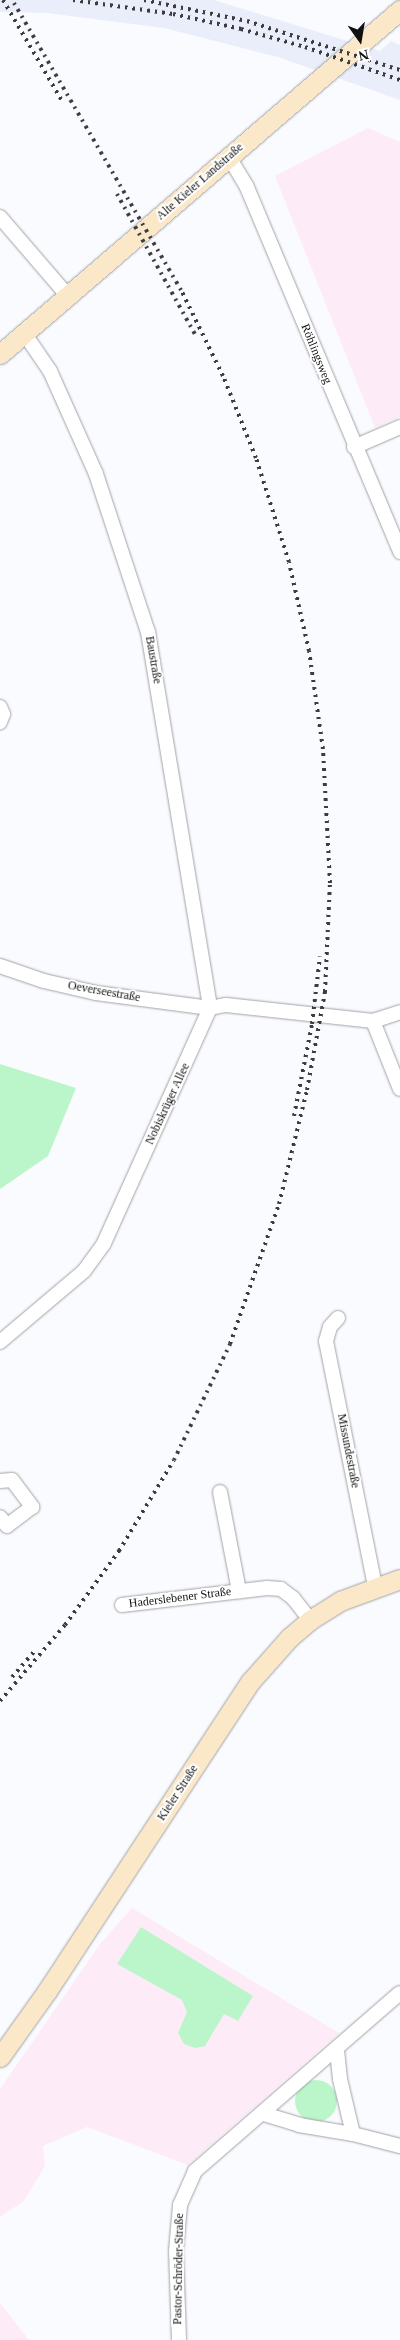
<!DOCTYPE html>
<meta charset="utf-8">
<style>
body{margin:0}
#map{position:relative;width:400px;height:2340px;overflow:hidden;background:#fafbfe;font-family:Georgia,serif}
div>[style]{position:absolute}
.built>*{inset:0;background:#eaeefa}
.education>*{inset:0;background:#fdecf7}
.green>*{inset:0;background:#baf6c9}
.round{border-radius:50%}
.roads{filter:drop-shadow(0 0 1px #a1a2a7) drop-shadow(0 0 1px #a1a2a7)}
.street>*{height:14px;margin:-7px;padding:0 7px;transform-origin:7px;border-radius:7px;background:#fff}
.secondary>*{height:19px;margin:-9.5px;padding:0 9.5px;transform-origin:9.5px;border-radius:9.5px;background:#fbe8c8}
.rail>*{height:4px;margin-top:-2px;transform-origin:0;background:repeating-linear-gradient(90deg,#3d3d3f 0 2.5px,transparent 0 7.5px)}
span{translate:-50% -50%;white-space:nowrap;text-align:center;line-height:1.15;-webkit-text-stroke:4px #fff;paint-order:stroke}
.street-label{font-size:12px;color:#101012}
.north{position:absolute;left:335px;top:15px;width:50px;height:50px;-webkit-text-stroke:4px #fff;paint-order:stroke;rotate:167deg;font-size:14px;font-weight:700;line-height:20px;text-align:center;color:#101012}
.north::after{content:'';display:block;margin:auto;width:18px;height:22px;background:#101012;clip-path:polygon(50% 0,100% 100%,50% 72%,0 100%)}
</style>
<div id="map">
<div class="built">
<i style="clip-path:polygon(0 0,214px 0,380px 51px,391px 41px,400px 45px,400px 100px,278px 57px,164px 28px,47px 13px,0 12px)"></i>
</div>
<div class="education">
<i style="clip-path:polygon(368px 128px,400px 142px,400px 417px,375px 428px,275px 176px)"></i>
<i style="clip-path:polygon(132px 1908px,339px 2033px,188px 2165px,87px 2127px,43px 2146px,45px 2166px,24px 2201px,0 2217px,0 2089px,100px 1944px)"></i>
<i style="clip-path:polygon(0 2303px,29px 2340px,0 2340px)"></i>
</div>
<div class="green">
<i style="clip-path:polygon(0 1064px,76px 1088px,48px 1156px,0 1189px)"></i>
<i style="clip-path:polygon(141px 1927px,253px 1996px,238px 2021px,224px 2014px,205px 2046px,195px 2048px,184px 2044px,178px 2033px,187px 2012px,182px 2000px,117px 1964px)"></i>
<i class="round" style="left:295px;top:2080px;width:42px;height:42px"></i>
</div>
<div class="roads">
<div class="street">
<i style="left:229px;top:157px;width:33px;rotate:59deg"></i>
<i style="left:246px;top:185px;width:398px;rotate:67.2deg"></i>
<i style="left:0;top:217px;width:103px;rotate:49.3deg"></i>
<i style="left:24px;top:333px;width:46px;rotate:55.6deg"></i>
<i style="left:50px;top:371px;width:113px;rotate:65.9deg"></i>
<i style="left:96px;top:474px;width:166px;rotate:71.8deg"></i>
<i style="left:148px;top:632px;width:381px;rotate:80.6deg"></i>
<i style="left:354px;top:447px;width:50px;rotate:-23.5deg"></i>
<i style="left:0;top:707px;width:8px;rotate:67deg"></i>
<i style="left:3px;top:714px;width:9px;rotate:111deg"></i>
<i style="left:0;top:966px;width:46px;rotate:18.8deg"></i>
<i style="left:44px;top:981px;width:53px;rotate:13deg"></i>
<i style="left:96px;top:993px;width:115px;rotate:7.5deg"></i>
<i style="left:210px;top:1008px;width:16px;rotate:-11deg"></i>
<i style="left:226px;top:1005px;width:148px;rotate:6.2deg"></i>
<i style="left:373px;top:1021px;width:28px;rotate:-18deg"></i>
<i style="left:373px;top:1021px;width:73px;rotate:68.3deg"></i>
<i style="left:338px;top:1318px;width:12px;rotate:132deg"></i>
<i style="left:330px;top:1327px;width:15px;rotate:106deg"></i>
<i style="left:326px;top:1341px;width:251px;rotate:78.7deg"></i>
<i style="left:0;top:1342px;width:110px;rotate:-40.2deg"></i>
<i style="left:84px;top:1271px;width:34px;rotate:-54deg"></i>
<i style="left:104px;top:1243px;width:258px;rotate:-65.7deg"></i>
<i style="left:0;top:1481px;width:12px;rotate:-5deg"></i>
<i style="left:12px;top:1480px;width:34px;rotate:53deg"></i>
<i style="left:32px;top:1507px;width:31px;rotate:143deg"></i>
<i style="left:7px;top:1526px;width:11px;rotate:-128deg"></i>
<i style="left:220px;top:1492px;width:101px;rotate:79.1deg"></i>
<i style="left:122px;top:1605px;width:146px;rotate:-6.7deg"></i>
<i style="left:267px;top:1588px;width:14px;rotate:4deg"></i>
<i style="left:281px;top:1589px;width:15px;rotate:37deg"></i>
<i style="left:293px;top:1598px;width:28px;rotate:52deg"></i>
<i style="left:264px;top:2114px;width:37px;rotate:17deg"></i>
<i style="left:299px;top:2125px;width:55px;rotate:9.5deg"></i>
<i style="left:353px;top:2134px;width:57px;rotate:-103.3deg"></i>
<i style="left:340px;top:2079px;width:31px;rotate:-96deg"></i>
<i style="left:353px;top:2134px;width:49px;rotate:14.3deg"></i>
<i style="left:179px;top:2340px;width:89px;rotate:-91.9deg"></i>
<i style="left:176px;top:2251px;width:46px;rotate:-85deg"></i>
<i style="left:180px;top:2205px;width:37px;rotate:-66deg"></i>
<i style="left:195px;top:2171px;width:271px;rotate:-41deg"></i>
</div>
<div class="secondary">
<i style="left:0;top:354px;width:528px;rotate:-40.7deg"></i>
<i style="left:0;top:2057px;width:81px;rotate:-54.5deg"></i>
<i style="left:47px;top:1991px;width:370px;rotate:-56.7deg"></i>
<i style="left:250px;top:1682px;width:60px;rotate:-48.4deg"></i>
<i style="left:290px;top:1637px;width:26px;rotate:-40deg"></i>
<i style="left:310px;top:1620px;width:36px;rotate:-32deg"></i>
<i style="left:340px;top:1601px;width:64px;rotate:-20.1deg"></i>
</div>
</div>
<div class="rail">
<i style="left:3px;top:0;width:117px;rotate:59.7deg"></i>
<i style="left:73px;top:0;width:101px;rotate:8deg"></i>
<i style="left:173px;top:14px;width:70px;rotate:12.4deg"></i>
<i style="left:241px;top:29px;width:66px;rotate:15.7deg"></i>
<i style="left:305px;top:47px;width:101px;rotate:19.2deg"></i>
<i style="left:144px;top:0;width:105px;rotate:11.5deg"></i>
<i style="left:247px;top:21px;width:161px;rotate:17.8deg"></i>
<i style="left:117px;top:194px;width:165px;rotate:60.9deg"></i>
<i style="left:294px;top:1116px;width:94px;rotate:-78.9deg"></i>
<i style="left:312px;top:1024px;width:68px;rotate:-83.3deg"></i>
<i style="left:12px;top:1677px;width:35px;rotate:-49deg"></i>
<i style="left:0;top:1701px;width:100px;rotate:-49.5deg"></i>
<i style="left:65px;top:1625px;width:92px;rotate:-53.9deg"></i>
<i style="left:119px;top:1551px;width:106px;rotate:-58.9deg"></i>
<i style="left:174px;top:1460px;width:129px;rotate:-64.2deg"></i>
<i style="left:230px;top:1344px;width:148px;rotate:-70.7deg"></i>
<i style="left:279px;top:1204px;width:117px;rotate:-76.2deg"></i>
<i style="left:307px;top:1090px;width:100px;rotate:-79.6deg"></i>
<i style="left:325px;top:992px;width:109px;rotate:-87.4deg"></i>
<i style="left:330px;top:883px;width:134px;rotate:-93deg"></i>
<i style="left:323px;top:749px;width:99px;rotate:-98.1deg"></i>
<i style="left:309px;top:651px;width:91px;rotate:-102.7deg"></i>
<i style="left:289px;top:562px;width:109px;rotate:-107.6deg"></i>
<i style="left:256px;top:458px;width:88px;rotate:-111.9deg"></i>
<i style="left:223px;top:376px;width:96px;rotate:-116deg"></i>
<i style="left:181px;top:290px;width:336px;rotate:-120.2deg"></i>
</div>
<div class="street-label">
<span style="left:200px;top:182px;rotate:-41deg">Alte Kieler Landstraße</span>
<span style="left:316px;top:354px;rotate:68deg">Röhlingsweg</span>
<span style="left:153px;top:660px;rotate:80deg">Baustraße</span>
<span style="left:104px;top:992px;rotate:10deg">Oeverseestraße</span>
<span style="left:168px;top:1104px;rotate:-65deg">Nobiskrüger Allee</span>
<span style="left:348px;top:1451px;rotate:79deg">Missundestraße</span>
<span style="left:180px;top:1598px;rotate:-7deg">Haderslebener Straße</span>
<span style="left:178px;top:1793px;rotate:-57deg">Kieler Straße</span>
<span style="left:179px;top:2269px;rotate:-89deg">Pastor-Schröder-Straße</span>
</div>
<div class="north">N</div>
</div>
